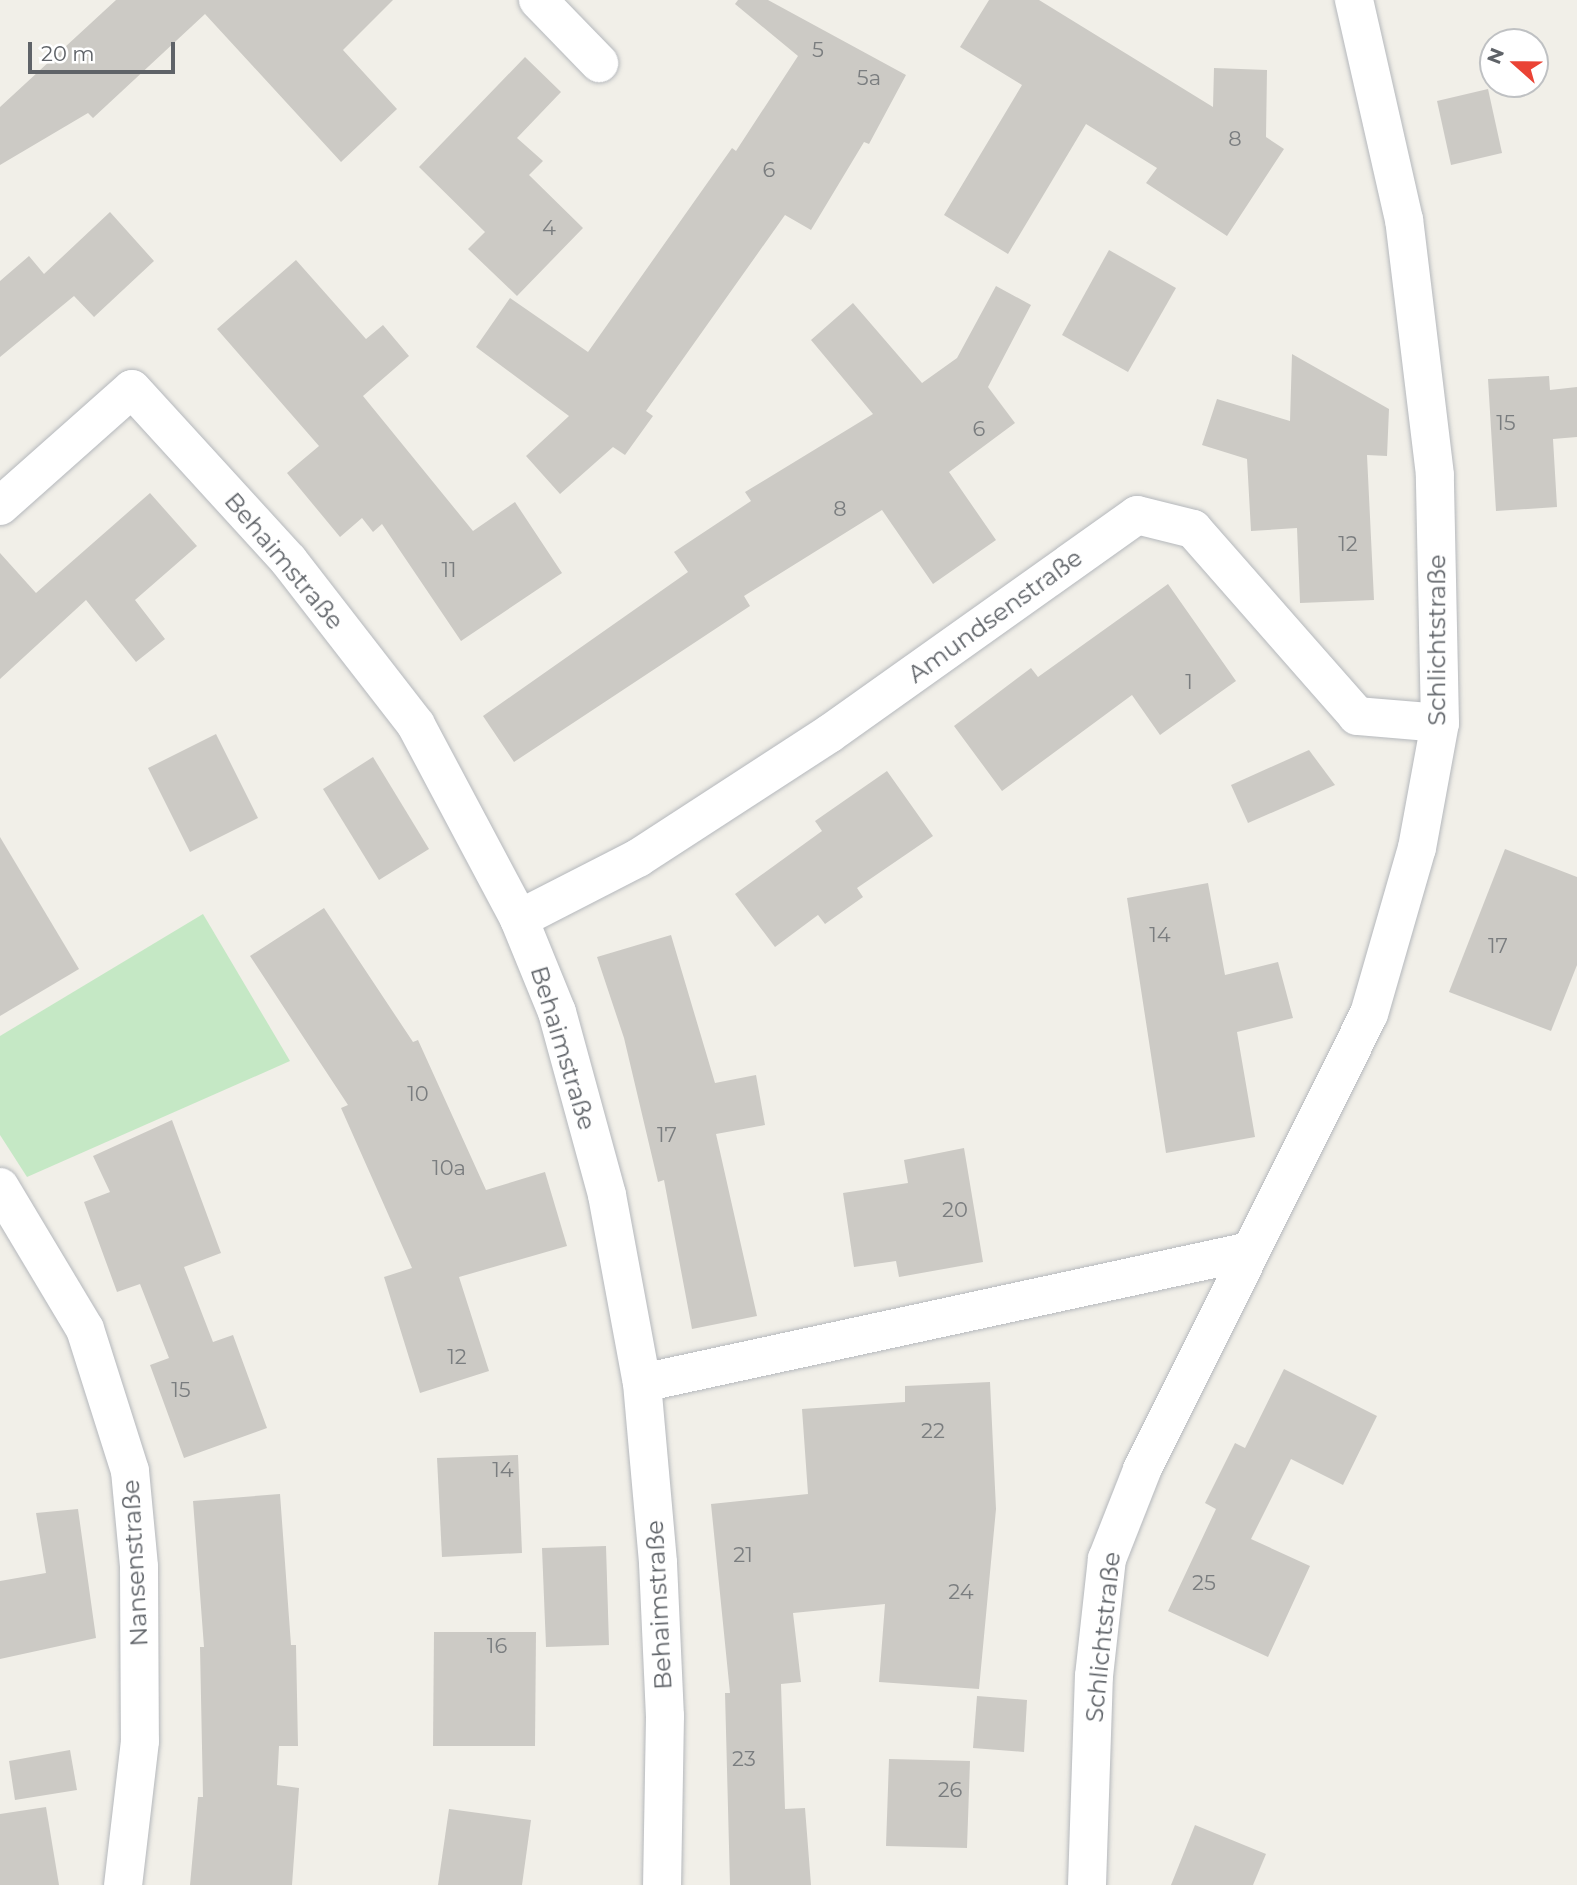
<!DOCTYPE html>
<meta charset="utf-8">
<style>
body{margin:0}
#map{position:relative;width:1577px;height:1885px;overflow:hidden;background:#f1efe8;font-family:Montserrat,sans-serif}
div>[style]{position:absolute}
.green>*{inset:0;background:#c5e8c5}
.building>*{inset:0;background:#cccac5}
.roads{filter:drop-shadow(0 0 2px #b5b8bc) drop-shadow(0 0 2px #b5b8bc)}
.minor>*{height:38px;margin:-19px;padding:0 19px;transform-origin:19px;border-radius:19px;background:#fff}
span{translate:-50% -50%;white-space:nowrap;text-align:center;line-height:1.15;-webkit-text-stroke:7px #fff;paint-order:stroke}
.number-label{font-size:21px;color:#7a7d7f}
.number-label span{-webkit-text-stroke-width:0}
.street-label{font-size:24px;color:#5f6368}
.north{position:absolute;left:1479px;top:28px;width:70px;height:70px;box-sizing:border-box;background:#fff;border:2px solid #bfc1c3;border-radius:50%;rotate:291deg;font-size:19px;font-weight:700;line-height:28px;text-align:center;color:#5f6368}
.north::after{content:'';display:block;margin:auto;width:24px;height:32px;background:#ea4335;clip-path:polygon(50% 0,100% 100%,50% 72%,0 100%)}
.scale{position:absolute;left:28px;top:42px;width:147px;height:32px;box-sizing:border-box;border:4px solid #5f6368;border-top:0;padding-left:9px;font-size:21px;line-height:24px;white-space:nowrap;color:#5f6368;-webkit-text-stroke:5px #fff;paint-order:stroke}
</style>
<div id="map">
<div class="green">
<i style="clip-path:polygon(203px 914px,290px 1061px,27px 1177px,0 1135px,0 1036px)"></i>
</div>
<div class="building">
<i style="clip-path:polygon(116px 0,393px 0,343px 50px,397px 109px,341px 162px,205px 14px,93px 118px,88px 113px,0 165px,0 107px)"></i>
<i style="clip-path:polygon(738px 0,768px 0,906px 75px,869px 144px,864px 142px,811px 230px,785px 215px,646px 411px,653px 416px,625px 455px,613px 447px,560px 494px,526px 456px,569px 416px,476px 347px,510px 298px,588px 352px,732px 148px,736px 151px,798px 56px,735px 4px)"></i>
<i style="clip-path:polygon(989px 0,1039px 0,1213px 107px,1214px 68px,1267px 70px,1266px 137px,1284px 149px,1227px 236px,1146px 183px,1157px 168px,1086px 124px,1008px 254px,944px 215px,1022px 85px,960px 47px)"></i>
<i style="clip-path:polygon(525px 57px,561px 92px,517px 138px,543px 161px,529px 175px,583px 228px,517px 296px,468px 249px,485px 232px,419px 167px)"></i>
<i style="clip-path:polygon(1488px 89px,1502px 153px,1451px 165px,1437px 101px)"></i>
<i style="clip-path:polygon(110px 212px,154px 261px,94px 317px,74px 296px,0 357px,0 281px,29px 256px,44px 274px)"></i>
<i style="clip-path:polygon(1109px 250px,1176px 288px,1128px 372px,1062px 335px)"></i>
<i style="clip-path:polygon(296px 260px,366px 339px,383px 325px,409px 356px,363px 396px,473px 531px,515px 502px,562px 573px,461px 641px,382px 524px,373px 532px,362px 518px,340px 537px,287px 473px,319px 446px,217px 329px)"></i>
<i style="clip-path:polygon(996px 286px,1031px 305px,988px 387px,1015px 423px,949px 472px,996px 540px,933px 584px,882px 510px,744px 596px,750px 606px,514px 762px,483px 716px,688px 572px,674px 552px,751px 501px,745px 492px,873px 414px,811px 340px,853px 303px,922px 383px,957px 358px)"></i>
<i style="clip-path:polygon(1292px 354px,1389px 409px,1387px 456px,1367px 455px,1374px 600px,1300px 603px,1297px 528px,1251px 531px,1247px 459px,1202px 445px,1217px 399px,1290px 421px)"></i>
<i style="clip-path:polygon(1549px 376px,1550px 390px,1577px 387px,1577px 437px,1553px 439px,1557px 507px,1496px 511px,1488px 379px)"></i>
<i style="clip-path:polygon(150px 493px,197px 546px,135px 600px,165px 639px,136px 662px,86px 600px,0 679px,0 553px,36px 593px)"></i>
<i style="clip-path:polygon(1168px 584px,1236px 681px,1160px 735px,1132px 695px,1002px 791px,954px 726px,1031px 668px,1038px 677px)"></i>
<i style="clip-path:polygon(216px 734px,258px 818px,190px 852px,148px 768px)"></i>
<i style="clip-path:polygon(1309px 750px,1335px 785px,1248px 823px,1231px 785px)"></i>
<i style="clip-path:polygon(373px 757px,429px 849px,379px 880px,323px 789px)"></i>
<i style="clip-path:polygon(887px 771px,933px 836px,857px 888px,863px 897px,825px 924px,818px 915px,775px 947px,735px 894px,822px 831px,815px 821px)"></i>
<i style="clip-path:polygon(0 837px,79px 969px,0 1016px)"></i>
<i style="clip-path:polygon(1505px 849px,1577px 877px,1577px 965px,1551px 1031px,1449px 992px)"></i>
<i style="clip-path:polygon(1208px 883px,1225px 975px,1278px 962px,1293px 1018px,1237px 1032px,1255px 1137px,1166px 1153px,1127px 898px)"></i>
<i style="clip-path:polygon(324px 908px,413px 1042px,418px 1040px,486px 1190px,545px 1172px,567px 1246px,459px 1277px,489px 1371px,420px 1393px,384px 1277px,412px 1268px,341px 1108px,348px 1105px,250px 956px)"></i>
<i style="clip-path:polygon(671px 935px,715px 1083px,756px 1075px,765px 1125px,716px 1134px,757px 1316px,692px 1329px,664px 1180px,658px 1182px,624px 1038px,597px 957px)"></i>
<i style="clip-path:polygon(172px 1120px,221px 1253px,184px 1267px,213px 1342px,233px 1335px,267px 1428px,184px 1458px,150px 1365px,169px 1358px,140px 1284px,117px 1292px,84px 1202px,110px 1192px,93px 1156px)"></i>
<i style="clip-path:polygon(964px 1148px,983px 1262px,899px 1277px,896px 1261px,854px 1267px,843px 1193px,908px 1183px,904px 1160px)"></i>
<i style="clip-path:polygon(1284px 1369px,1377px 1416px,1343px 1485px,1291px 1459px,1251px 1539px,1310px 1566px,1268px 1657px,1168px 1611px,1216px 1509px,1205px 1503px,1235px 1443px,1245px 1448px)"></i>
<i style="clip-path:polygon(990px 1382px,996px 1509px,979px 1689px,879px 1682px,885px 1604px,793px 1613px,801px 1682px,781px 1684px,785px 1809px,805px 1808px,811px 1885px,730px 1885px,725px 1693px,730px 1693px,711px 1504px,808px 1494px,802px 1409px,905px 1402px,905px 1386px)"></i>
<i style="clip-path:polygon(518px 1455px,522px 1553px,442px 1557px,437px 1458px)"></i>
<i style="clip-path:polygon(280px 1494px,291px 1645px,296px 1645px,298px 1746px,279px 1746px,277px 1785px,299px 1788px,292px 1885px,190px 1885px,198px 1797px,203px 1797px,200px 1647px,204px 1647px,193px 1501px)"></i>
<i style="clip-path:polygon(78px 1509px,96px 1638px,0 1659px,0 1581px,46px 1573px,36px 1513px)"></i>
<i style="clip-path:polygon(606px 1546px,609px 1645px,546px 1647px,542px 1548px)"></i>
<i style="clip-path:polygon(434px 1632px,536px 1632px,535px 1746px,433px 1746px)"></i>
<i style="clip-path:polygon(977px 1696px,1027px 1700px,1024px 1752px,973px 1748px)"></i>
<i style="clip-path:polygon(70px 1750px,77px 1790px,15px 1800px,9px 1761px)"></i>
<i style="clip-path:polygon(889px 1759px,970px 1761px,967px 1848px,886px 1846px)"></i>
<i style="clip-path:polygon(46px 1807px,59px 1885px,0 1885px,0 1814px)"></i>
<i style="clip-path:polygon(449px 1809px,531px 1820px,522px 1885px,438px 1885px)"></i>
<i style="clip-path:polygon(1195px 1825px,1266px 1854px,1253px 1885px,1171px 1885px)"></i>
</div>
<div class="roads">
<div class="minor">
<i style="left:538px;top:0;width:88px;rotate:45.9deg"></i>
<i style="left:0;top:506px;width:176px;rotate:-41.6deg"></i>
<i style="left:132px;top:389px;width:233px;rotate:47.6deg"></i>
<i style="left:289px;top:561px;width:207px;rotate:52.2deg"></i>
<i style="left:416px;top:725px;width:220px;rotate:62deg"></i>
<i style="left:519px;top:919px;width:100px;rotate:67.8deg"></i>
<i style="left:557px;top:1012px;width:190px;rotate:74.7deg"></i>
<i style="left:607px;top:1195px;width:191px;rotate:79.5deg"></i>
<i style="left:642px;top:1383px;width:181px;rotate:84.9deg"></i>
<i style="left:658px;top:1563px;width:153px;rotate:87.4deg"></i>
<i style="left:665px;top:1716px;width:169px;rotate:91deg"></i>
<i style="left:519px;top:919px;width:134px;rotate:-27.1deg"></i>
<i style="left:638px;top:858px;width:228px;rotate:-33deg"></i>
<i style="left:829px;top:734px;width:378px;rotate:-35.4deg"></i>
<i style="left:1137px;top:515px;width:58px;rotate:14deg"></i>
<i style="left:1193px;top:529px;width:249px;rotate:48.7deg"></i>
<i style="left:1357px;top:716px;width:83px;rotate:4.8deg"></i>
<i style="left:0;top:1187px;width:165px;rotate:59.1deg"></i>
<i style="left:85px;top:1329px;width:149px;rotate:72.4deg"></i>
<i style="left:130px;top:1471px;width:96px;rotate:84.6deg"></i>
<i style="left:139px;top:1567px;width:174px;rotate:89.7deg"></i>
<i style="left:140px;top:1741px;width:145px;rotate:96.7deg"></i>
<i style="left:642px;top:1383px;width:622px;rotate:-12.25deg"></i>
<i style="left:1087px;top:1885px;width:209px;rotate:-88.1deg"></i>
<i style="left:1094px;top:1676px;width:118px;rotate:-83.7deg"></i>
<i style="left:1107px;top:1559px;width:96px;rotate:-68.5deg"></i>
<i style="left:1142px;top:1470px;width:509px;rotate:-63.54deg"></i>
<i style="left:1369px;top:1014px;width:173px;rotate:-73.9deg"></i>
<i style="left:1417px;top:848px;width:127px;rotate:-79.6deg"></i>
<i style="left:1440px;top:723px;width:248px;rotate:-91.2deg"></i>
<i style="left:1435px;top:475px;width:257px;rotate:-96.9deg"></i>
<i style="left:1404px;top:220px;width:226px;rotate:-102.8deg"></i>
</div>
</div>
<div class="number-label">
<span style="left:818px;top:50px">5</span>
<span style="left:869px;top:78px">5a</span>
<span style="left:1235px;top:139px">8</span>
<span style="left:769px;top:170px">6</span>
<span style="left:549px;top:228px">4</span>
<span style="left:1506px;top:423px">15</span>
<span style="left:979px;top:429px">6</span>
<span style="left:840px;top:509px">8</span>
<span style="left:1348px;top:544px">12</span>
<span style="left:449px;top:570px">11</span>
<span style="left:1189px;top:682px">1</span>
<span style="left:1160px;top:935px">14</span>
<span style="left:1498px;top:946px">17</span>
<span style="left:418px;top:1094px">10</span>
<span style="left:667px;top:1135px">17</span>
<span style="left:449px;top:1168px">10a</span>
<span style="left:955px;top:1210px">20</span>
<span style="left:457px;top:1357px">12</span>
<span style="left:181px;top:1390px">15</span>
<span style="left:933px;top:1431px">22</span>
<span style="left:503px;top:1470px">14</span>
<span style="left:743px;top:1555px">21</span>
<span style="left:1204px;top:1583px">25</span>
<span style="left:961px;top:1592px">24</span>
<span style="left:497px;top:1646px">16</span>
<span style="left:744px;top:1759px">23</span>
<span style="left:950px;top:1790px">26</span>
</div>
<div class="street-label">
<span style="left:284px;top:561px;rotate:50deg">Behaimstraße</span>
<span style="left:995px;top:616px;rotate:-36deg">Amundsenstraße</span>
<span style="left:1437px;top:640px;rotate:-90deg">Schlichtstraße</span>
<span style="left:563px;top:1048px;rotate:73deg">Behaimstraße</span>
<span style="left:135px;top:1563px;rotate:-93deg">Nansenstraße</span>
<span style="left:659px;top:1605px;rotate:-93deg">Behaimstraße</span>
<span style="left:1103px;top:1637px;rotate:-84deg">Schlichtstraße</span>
</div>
<div class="north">N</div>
<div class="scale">20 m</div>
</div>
